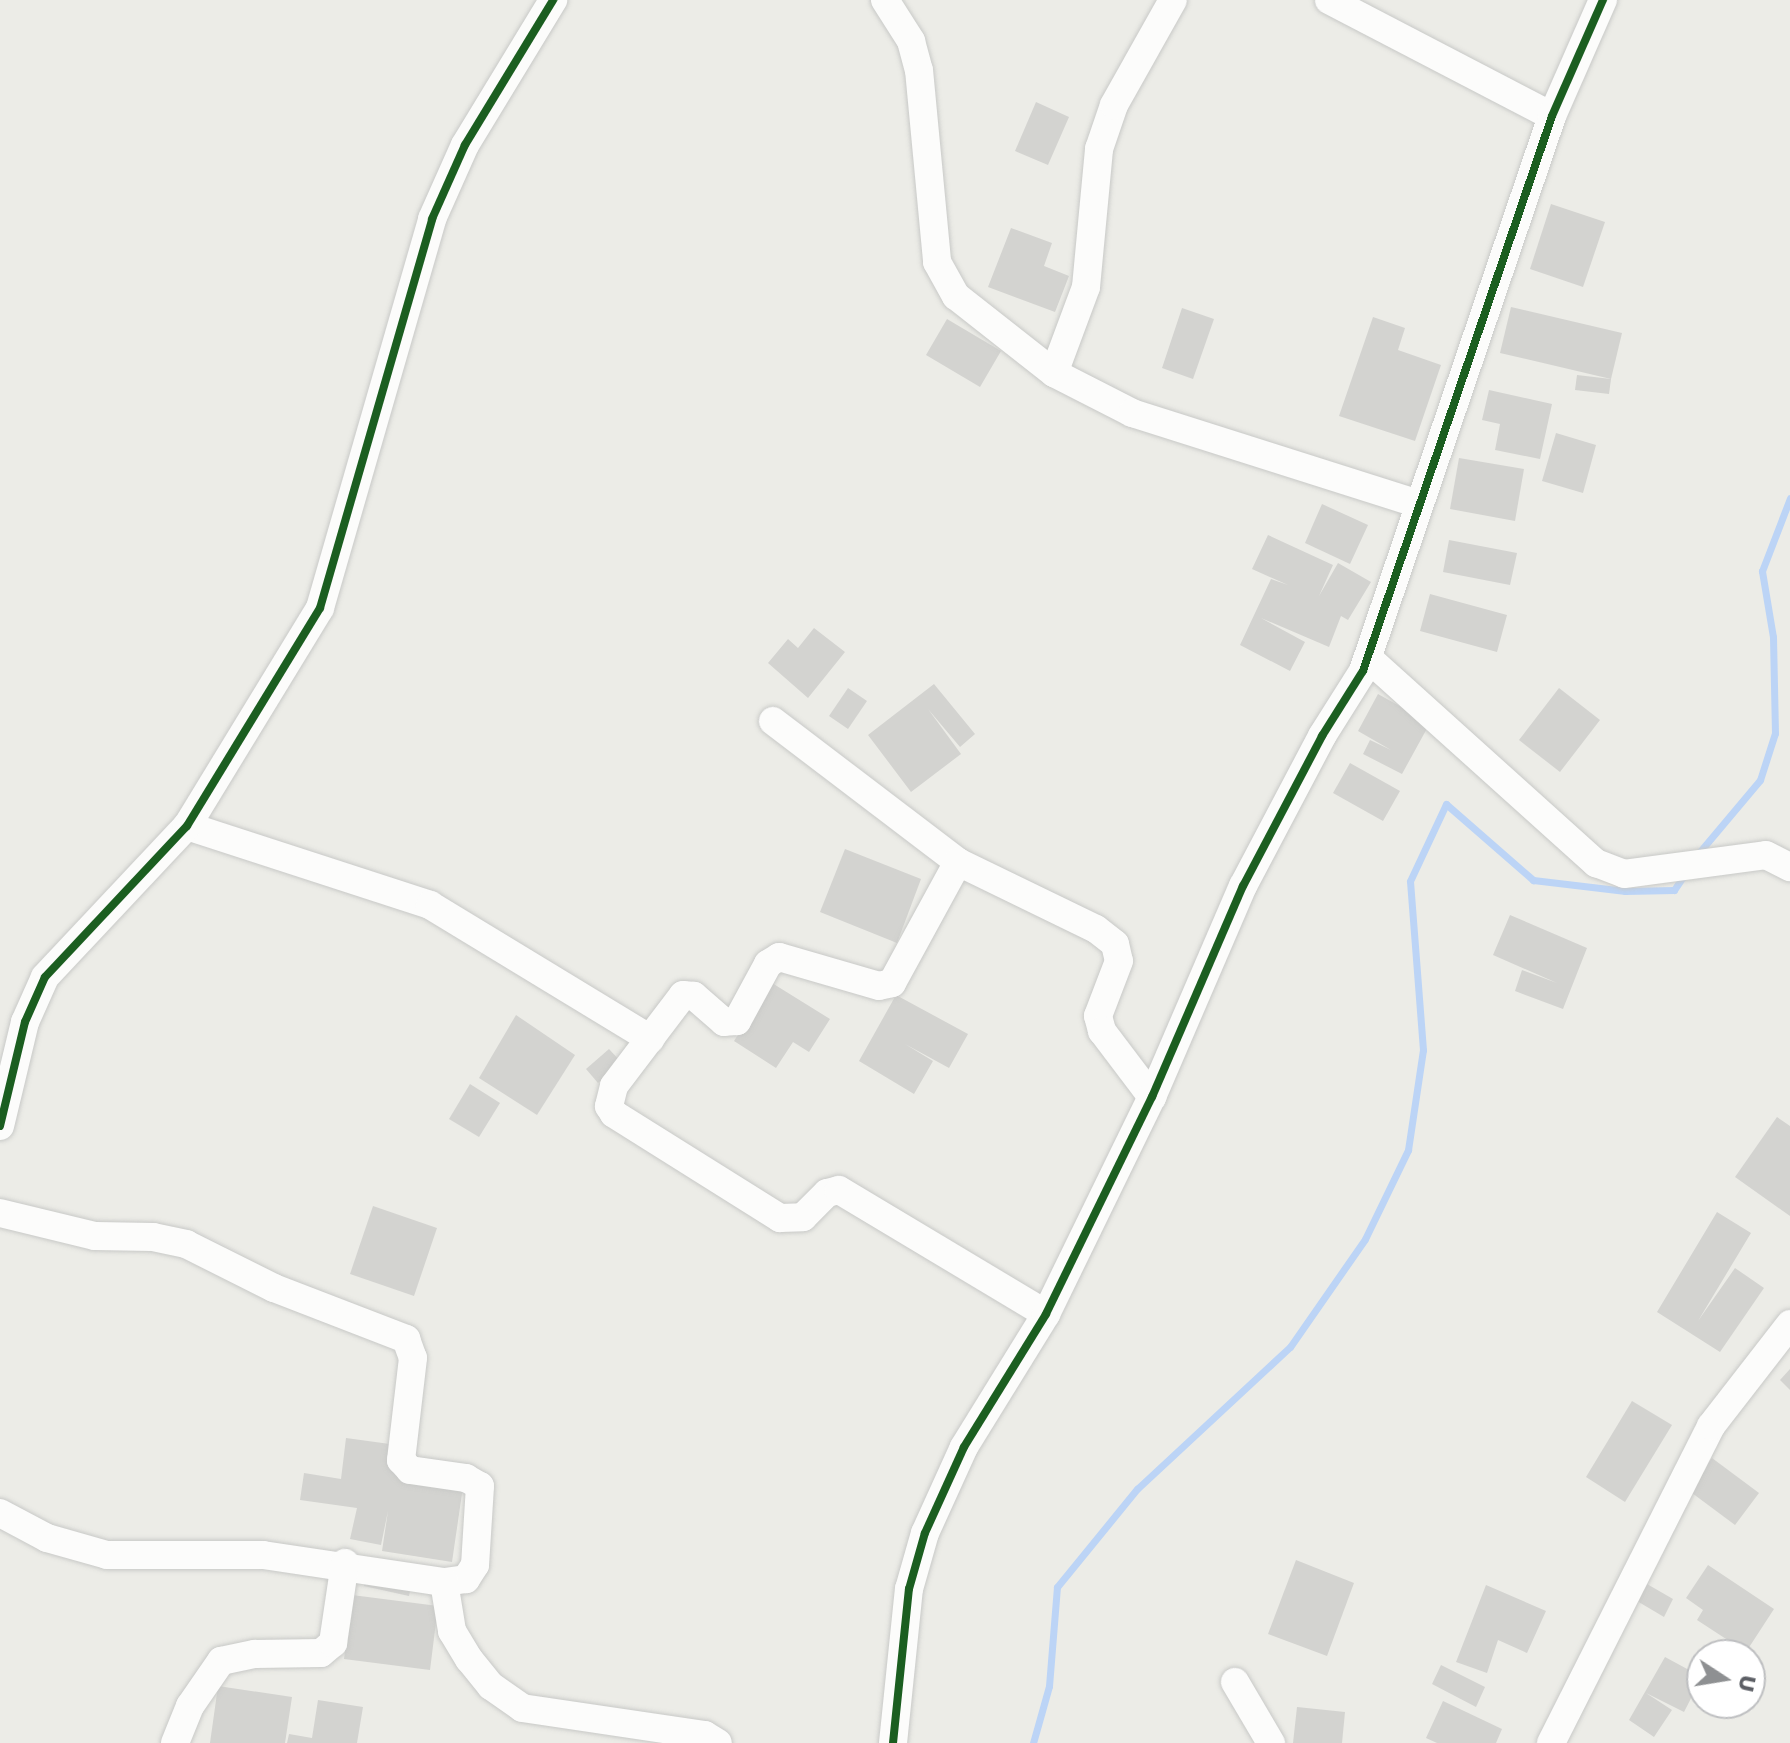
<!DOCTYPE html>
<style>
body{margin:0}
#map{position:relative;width:1790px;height:1743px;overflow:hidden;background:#ecece7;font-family:"Golos Text",sans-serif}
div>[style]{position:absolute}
.stream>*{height:7px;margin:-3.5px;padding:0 3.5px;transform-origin:3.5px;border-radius:3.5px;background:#bcd4f6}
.building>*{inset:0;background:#d3d3d0}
.roads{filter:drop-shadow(0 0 2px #c8c9c7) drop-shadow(0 0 2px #c8c9c7)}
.minor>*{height:28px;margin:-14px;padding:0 14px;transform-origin:14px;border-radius:14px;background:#fcfcfb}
.cycleway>*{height:8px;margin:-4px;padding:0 4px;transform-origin:4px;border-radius:4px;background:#1b5e20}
span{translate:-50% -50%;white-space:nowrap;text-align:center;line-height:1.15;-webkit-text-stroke:6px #fff;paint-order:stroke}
.north{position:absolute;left:1686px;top:1639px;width:80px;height:80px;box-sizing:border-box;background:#fff;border:2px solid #bebfc1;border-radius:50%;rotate:102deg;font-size:22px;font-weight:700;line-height:32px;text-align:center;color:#5c5f65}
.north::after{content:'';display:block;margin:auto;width:28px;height:36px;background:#8e9092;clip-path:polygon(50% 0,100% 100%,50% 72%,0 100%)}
</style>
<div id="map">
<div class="stream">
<i style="left:1697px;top:855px;width:98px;rotate:-50deg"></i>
<i style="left:1760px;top:780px;width:49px;rotate:-72.3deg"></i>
<i style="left:1775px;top:733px;width:96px;rotate:-91.2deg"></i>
<i style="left:1773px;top:637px;width:67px;rotate:-99.5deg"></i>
<i style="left:1762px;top:571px;width:78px;rotate:-69deg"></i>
<i style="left:1033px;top:1743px;width:59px;rotate:-74.3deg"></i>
<i style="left:1049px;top:1686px;width:99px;rotate:-85.4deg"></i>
<i style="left:1057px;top:1587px;width:127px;rotate:-50.8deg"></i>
<i style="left:1137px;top:1489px;width:209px;rotate:-42.9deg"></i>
<i style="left:1290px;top:1347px;width:131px;rotate:-55.2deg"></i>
<i style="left:1365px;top:1239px;width:99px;rotate:-64.2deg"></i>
<i style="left:1408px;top:1150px;width:101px;rotate:-81.5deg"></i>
<i style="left:1423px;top:1050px;width:169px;rotate:-94.4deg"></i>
<i style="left:1410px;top:881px;width:85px;rotate:-64.9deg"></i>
<i style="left:1446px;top:804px;width:116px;rotate:41.1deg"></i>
<i style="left:1533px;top:880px;width:93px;rotate:6.8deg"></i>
<i style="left:1625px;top:891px;width:49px;rotate:-1.2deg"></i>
<i style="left:1674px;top:890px;width:18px;rotate:-56deg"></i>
</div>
<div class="building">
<i style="clip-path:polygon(1036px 102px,1069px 117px,1048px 165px,1015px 151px)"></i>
<i style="clip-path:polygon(1551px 204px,1605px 222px,1583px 287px,1530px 269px)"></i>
<i style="clip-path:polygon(1011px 228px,1052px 243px,1044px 266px,1069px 276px,1055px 312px,988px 287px)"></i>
<i style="clip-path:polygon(1511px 307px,1622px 333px,1611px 379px,1500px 353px)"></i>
<i style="clip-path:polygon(1182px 308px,1214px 319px,1193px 379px,1162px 368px)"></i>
<i style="clip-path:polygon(1373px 317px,1405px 328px,1398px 350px,1441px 365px,1415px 441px,1339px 416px)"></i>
<i style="clip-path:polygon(947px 319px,1001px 351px,980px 387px,926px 355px)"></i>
<i style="clip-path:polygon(1577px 375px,1611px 379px,1609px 394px,1575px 390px)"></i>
<i style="clip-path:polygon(1489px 390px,1552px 404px,1540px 459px,1495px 450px,1500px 424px,1482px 420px)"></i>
<i style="clip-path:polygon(1556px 433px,1596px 445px,1583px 493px,1542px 481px)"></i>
<i style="clip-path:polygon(1459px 458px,1524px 469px,1515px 521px,1450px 509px)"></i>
<i style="clip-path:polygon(1322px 504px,1368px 525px,1350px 564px,1305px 543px)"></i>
<i style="clip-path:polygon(1268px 535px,1333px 565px,1319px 596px,1338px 563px,1371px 582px,1348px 620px,1341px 616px,1329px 647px,1261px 618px,1305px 642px,1290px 671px,1240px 645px,1271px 579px,1288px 585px,1252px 569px)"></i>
<i style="clip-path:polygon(1449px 540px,1517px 553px,1510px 585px,1443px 572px)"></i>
<i style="clip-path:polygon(1430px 594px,1507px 615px,1497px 652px,1420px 631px)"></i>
<i style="clip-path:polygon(814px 628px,845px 652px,808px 698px,768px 663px,788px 639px,798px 648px)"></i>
<i style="clip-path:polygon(934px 684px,975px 734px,960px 747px,928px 709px,961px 754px,911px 792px,868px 735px)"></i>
<i style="clip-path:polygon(848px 688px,867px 701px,848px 729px,829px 716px)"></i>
<i style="clip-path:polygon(1559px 688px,1600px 720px,1560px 772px,1519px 740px)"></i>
<i style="clip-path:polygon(1378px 694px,1430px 723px,1402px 774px,1363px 754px,1370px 740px,1391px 750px,1358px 731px)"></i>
<i style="clip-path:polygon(1350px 763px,1400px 791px,1383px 821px,1333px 793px)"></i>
<i style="clip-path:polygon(845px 849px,921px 879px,897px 943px,820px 912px)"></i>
<i style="clip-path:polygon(1510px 915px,1587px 948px,1563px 1009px,1515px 991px,1522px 970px,1557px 983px,1493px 955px)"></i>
<i style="clip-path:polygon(772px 983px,830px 1019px,809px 1052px,793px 1042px,776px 1068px,734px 1041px)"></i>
<i style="clip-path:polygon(896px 995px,968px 1034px,949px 1068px,905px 1044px,933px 1061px,914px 1094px,859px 1061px)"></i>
<i style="clip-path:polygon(516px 1015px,575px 1055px,537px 1115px,479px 1078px)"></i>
<i style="clip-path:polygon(609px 1049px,621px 1062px,598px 1083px,586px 1069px)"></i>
<i style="clip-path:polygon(470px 1084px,500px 1103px,479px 1137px,449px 1119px)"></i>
<i style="clip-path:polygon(1777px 1117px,1790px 1126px,1790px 1216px,1735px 1177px)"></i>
<i style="clip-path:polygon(373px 1206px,437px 1228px,414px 1296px,350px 1274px)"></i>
<i style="clip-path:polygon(1717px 1212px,1751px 1233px,1698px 1321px,1735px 1268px,1764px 1288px,1720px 1352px,1657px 1312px)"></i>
<i style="clip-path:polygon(1790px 1369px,1790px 1390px,1780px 1380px)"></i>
<i style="clip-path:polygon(1632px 1401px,1672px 1425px,1625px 1502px,1586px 1477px)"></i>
<i style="clip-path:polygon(346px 1438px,397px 1445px,394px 1469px,464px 1480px,452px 1562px,382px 1551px,388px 1511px,381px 1545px,350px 1539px,357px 1508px,300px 1500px,304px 1473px,341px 1479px)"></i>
<i style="clip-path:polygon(1712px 1458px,1759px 1493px,1735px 1525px,1688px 1490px)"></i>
<i style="clip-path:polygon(1296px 1560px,1354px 1583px,1327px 1656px,1268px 1634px)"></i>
<i style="clip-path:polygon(1708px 1565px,1774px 1609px,1746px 1652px,1697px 1620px,1703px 1610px,1686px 1598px)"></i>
<i style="clip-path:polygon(367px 1571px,412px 1581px,409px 1596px,364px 1586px)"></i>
<i style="clip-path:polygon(1647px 1584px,1673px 1599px,1664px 1617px,1637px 1601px)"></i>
<i style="clip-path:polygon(1486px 1585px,1546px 1611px,1527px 1653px,1498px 1640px,1487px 1673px,1456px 1662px)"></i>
<i style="clip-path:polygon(352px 1595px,438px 1606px,430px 1670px,344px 1659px)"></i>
<i style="clip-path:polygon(1665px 1657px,1702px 1677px,1684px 1712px,1646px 1693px,1672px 1710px,1654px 1737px,1629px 1720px)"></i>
<i style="clip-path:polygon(1441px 1665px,1485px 1687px,1476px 1707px,1432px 1684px)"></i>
<i style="clip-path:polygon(218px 1686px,292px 1697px,285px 1743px,210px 1743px)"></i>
<i style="clip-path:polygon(318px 1700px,363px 1707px,357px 1743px,287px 1743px,289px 1734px,312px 1738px)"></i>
<i style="clip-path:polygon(1443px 1701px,1502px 1729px,1496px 1743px,1437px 1743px,1426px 1738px)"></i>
<i style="clip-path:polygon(1297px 1707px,1345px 1712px,1342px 1743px,1293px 1743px)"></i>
</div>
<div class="roads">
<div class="minor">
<i style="left:885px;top:0;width:49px;rotate:57.6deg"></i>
<i style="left:911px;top:41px;width:30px;rotate:75deg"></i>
<i style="left:919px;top:70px;width:193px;rotate:84.6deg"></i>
<i style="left:937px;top:262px;width:39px;rotate:61deg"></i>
<i style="left:956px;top:296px;width:125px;rotate:38.2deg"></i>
<i style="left:1054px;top:373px;width:88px;rotate:27.1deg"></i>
<i style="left:1132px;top:413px;width:301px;rotate:17.6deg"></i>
<i style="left:1329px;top:0;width:251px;rotate:27.5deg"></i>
<i style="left:1054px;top:373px;width:92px;rotate:-69.6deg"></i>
<i style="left:1086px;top:287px;width:139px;rotate:-84.6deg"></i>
<i style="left:1099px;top:149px;width:46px;rotate:-71.2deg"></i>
<i style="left:1114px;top:105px;width:120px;rotate:-60.7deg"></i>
<i style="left:1368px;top:658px;width:307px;rotate:42deg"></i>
<i style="left:1596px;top:863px;width:30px;rotate:21deg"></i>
<i style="left:1624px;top:874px;width:143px;rotate:-7.6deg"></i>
<i style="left:1766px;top:855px;width:27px;rotate:27deg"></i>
<i style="left:773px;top:721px;width:233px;rotate:37.3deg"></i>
<i style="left:958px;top:862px;width:153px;rotate:25.9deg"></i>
<i style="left:1096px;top:929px;width:24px;rotate:38deg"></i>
<i style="left:1115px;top:944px;width:17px;rotate:77deg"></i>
<i style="left:1119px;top:961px;width:59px;rotate:110.9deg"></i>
<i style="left:1098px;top:1016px;width:16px;rotate:75deg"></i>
<i style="left:1102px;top:1031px;width:83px;rotate:52.9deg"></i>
<i style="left:187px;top:826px;width:256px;rotate:18deg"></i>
<i style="left:430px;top:905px;width:258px;rotate:31.3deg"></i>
<i style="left:958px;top:862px;width:138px;rotate:118.6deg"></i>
<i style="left:892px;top:983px;width:13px;rotate:167deg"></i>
<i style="left:879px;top:986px;width:104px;rotate:-163.8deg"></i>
<i style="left:779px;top:957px;width:13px;rotate:148deg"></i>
<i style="left:768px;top:964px;width:65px;rotate:118.5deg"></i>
<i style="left:737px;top:1021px;width:13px;rotate:176deg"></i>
<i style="left:724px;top:1022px;width:40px;rotate:-139deg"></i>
<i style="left:694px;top:996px;width:11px;rotate:-175deg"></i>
<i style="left:683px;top:995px;width:114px;rotate:127.2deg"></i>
<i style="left:614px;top:1086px;width:21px;rotate:104deg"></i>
<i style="left:609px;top:1106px;width:9px;rotate:58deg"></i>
<i style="left:614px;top:1114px;width:196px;rotate:32.1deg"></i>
<i style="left:780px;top:1218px;width:23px;rotate:-2deg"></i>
<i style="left:803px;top:1217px;width:34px;rotate:-45deg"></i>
<i style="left:827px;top:1193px;width:12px;rotate:-14deg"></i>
<i style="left:839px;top:1190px;width:241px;rotate:30.9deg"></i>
<i style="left:0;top:1126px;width:107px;rotate:-76.5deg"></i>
<i style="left:25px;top:1022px;width:49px;rotate:-66deg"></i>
<i style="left:45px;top:977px;width:207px;rotate:-46.8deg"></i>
<i style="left:187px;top:826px;width:255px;rotate:-58.6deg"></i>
<i style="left:320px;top:608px;width:405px;rotate:-73.9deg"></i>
<i style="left:432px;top:219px;width:81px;rotate:-66deg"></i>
<i style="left:465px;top:145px;width:170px;rotate:-58.7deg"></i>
<i style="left:0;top:1213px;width:98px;rotate:13.6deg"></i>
<i style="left:95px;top:1236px;width:58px;rotate:1deg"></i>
<i style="left:153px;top:1237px;width:34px;rotate:12deg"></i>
<i style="left:186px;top:1244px;width:98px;rotate:26.6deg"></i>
<i style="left:274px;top:1288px;width:142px;rotate:21.1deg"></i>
<i style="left:406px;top:1339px;width:20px;rotate:70deg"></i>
<i style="left:413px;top:1358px;width:103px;rotate:96.7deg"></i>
<i style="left:401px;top:1460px;width:13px;rotate:48deg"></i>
<i style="left:410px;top:1470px;width:57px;rotate:8.1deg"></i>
<i style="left:466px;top:1478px;width:16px;rotate:30deg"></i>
<i style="left:480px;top:1486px;width:79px;rotate:93.6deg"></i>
<i style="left:475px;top:1565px;width:17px;rotate:123deg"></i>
<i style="left:466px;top:1579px;width:22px;rotate:172deg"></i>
<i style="left:0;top:1513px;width:53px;rotate:28deg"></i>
<i style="left:47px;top:1538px;width:62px;rotate:15.8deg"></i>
<i style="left:107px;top:1555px;width:156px"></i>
<i style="left:263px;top:1555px;width:183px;rotate:8.5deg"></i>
<i style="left:444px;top:1582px;width:50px;rotate:80.7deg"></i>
<i style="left:452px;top:1631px;width:33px;rotate:59deg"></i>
<i style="left:469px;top:1659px;width:35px;rotate:51deg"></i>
<i style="left:491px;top:1686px;width:38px;rotate:35deg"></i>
<i style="left:522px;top:1708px;width:185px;rotate:8.4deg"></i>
<i style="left:705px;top:1735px;width:15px;rotate:32deg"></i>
<i style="left:1235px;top:1682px;width:71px;rotate:59.5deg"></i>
<i style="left:175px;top:1743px;width:40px;rotate:-68deg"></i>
<i style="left:190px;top:1706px;width:55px;rotate:-55.4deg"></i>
<i style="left:221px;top:1661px;width:35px;rotate:-12deg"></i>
<i style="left:255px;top:1654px;width:66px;rotate:-0.9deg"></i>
<i style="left:321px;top:1653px;width:16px;rotate:-40deg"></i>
<i style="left:333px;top:1643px;width:81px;rotate:-81.5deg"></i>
<i style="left:893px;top:1743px;width:155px;rotate:-84.1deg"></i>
<i style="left:909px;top:1589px;width:58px;rotate:-74.1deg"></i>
<i style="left:925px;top:1533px;width:94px;rotate:-65.6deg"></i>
<i style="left:964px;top:1447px;width:156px;rotate:-58.3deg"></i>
<i style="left:1046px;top:1314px;width:242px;rotate:-64deg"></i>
<i style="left:1152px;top:1097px;width:230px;rotate:-66.7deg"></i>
<i style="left:1243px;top:886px;width:170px;rotate:-62.2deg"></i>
<i style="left:1322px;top:736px;width:77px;rotate:-57.8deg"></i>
<i style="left:1363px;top:671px;width:586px;rotate:-71.19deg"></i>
<i style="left:1552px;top:116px;width:127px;rotate:-66.3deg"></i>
<i style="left:1551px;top:1743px;width:355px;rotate:-63.2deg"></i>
<i style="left:1711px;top:1426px;width:129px;rotate:-52.2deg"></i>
</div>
</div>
<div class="cycleway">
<i style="left:0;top:1126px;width:107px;rotate:-76.5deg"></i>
<i style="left:25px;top:1022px;width:49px;rotate:-66deg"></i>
<i style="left:45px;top:977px;width:207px;rotate:-46.8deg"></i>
<i style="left:187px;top:826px;width:255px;rotate:-58.6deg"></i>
<i style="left:320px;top:608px;width:405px;rotate:-73.9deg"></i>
<i style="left:432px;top:219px;width:81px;rotate:-66deg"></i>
<i style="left:465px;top:145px;width:170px;rotate:-58.7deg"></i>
<i style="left:893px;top:1743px;width:155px;rotate:-84.1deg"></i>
<i style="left:909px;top:1589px;width:58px;rotate:-74.1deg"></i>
<i style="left:925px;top:1533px;width:94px;rotate:-65.6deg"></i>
<i style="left:964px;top:1447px;width:156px;rotate:-58.3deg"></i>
<i style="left:1046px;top:1314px;width:242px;rotate:-64deg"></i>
<i style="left:1152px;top:1097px;width:230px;rotate:-66.7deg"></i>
<i style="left:1243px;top:886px;width:170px;rotate:-62.2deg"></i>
<i style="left:1322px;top:736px;width:77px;rotate:-57.8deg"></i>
<i style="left:1363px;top:671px;width:586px;rotate:-71.19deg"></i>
<i style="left:1552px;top:116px;width:127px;rotate:-66.3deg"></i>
</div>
<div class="north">U</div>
</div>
